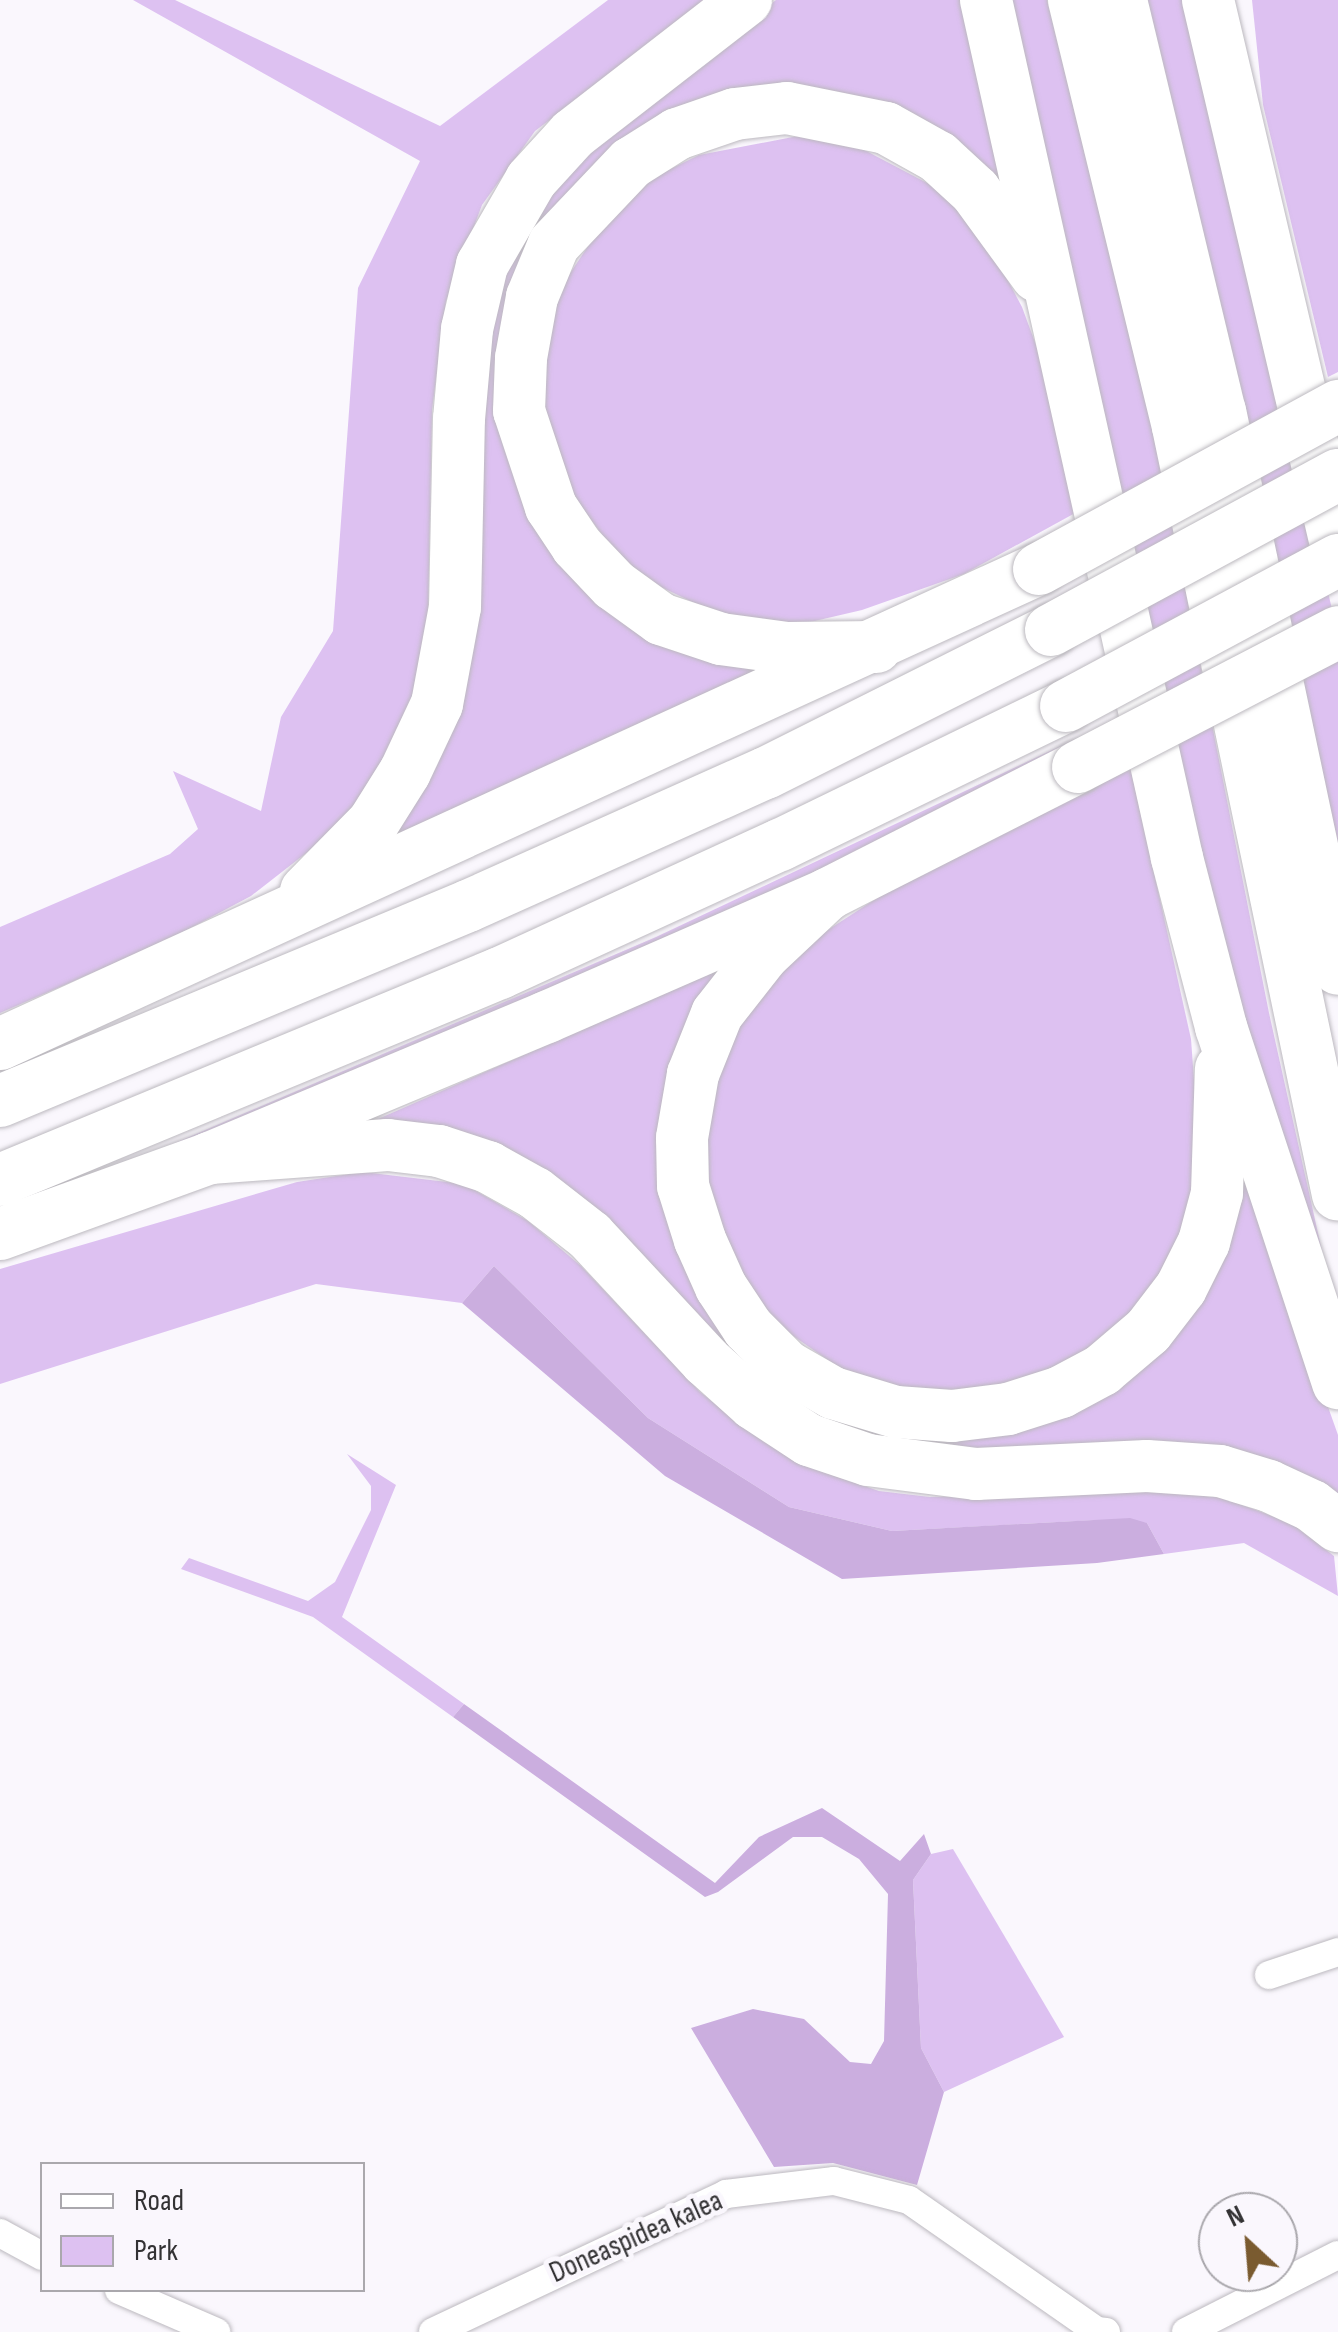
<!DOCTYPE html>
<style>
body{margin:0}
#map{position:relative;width:1338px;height:2332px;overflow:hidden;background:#faf7fd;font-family:"Sofia Sans Condensed",sans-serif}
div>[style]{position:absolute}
.green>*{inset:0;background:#ddc1f1}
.forest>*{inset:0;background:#cbaedf}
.roads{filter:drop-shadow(0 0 2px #bcb9bf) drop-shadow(0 0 2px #bcb9bf)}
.minor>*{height:28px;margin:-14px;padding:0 14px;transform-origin:14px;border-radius:14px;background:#fff}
.motorway>*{height:52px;margin:-26px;padding:0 26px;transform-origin:26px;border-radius:26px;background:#fff}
.bridges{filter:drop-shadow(0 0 2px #bcb9bf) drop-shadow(0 0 2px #bcb9bf)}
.motorway-bridge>*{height:52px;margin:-26px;padding:0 26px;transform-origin:26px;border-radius:26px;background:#fff}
span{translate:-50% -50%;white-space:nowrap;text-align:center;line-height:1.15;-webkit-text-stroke:10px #faf7fd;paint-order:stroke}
.street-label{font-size:30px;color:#333234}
.legend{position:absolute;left:40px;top:2162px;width:325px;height:130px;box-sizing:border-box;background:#faf7fd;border:2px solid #aaa8ad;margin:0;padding:12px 18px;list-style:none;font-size:30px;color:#333234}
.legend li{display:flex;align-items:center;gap:20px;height:50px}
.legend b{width:50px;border:2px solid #aaa8ad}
.north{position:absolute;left:1198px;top:2192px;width:100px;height:100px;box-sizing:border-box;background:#faf7fd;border:2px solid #aaa8ad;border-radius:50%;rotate:334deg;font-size:28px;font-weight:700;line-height:40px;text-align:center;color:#333234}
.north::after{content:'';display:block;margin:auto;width:35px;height:45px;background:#7a5b30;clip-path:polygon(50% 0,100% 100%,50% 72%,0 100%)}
</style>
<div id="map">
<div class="green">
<i style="clip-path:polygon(133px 0,175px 0,440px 126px,608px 0,709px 0,535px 131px,482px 205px,446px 301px,432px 410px,428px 620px,410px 709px,373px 785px,328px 836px,251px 896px,168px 940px,0 1013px,0 927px,170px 854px,198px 829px,173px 771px,261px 811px,281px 717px,333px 631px,358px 288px,420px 161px)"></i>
<i style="clip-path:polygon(776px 0,961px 0,1000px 178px,951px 140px,824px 93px,560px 206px,513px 471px,730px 659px,763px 674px,378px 845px,431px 759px,475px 351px,523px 226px,602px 130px)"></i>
<i style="clip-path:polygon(1002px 0,1047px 0,1158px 451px,1269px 1013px,1328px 1278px,1247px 1051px)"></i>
<i style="clip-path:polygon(1143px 0,1186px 0,1338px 634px,1338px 844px)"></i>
<i style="clip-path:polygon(1252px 0,1338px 0,1338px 372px,1328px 377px,1263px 105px)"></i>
<i style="clip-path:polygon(798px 136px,853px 144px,946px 193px,985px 237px,1022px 307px,1040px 356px,1077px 512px,964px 574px,862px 610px,789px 627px,726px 618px,661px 587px,618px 556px,577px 501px,545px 433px,538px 349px,567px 278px,608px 216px,650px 179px,699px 155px)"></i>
<i style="clip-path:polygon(1073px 740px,1076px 752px,663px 953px,133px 1161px,656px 937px)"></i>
<i style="clip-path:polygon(1131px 769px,1191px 1039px,1197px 1121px,1193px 1195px,1168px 1272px,1122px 1327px,1072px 1359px,1013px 1386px,949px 1396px,877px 1386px,835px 1365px,789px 1333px,761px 1307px,735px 1266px,714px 1215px,704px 1144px,719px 1066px,744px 1012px,797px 950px,908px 878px)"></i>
<i style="clip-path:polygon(717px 970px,674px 1061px,663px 1128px,805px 1397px,1103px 1393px,1242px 1164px,1338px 1435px,1338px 1503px,842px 1440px,662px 1293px,369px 1123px)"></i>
<i style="clip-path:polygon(363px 1172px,464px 1184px,528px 1221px,581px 1266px,700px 1392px,764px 1442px,820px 1471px,879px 1491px,930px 1497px,1158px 1491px,1223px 1498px,1291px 1523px,1334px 1556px,1338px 1596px,1244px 1543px,1164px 1554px,1147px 1523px,1097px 1520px,892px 1531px,789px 1507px,648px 1418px,494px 1266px,462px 1303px,316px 1284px,0 1384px,0 1269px,297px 1182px)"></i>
<i style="clip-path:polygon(347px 1454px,396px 1485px,342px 1617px,464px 1704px,453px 1717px,313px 1617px,181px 1569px,189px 1558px,308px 1601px,335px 1582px,371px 1510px,371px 1486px)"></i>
<i style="clip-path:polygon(953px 1849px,1064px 2037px,944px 2092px,921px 2048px,913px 1880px,931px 1854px)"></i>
</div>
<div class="forest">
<i style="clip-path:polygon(494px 1266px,648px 1418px,789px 1507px,892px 1531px,1130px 1518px,1147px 1523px,1164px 1554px,1097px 1563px,842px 1579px,665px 1476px,462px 1303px)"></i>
<i style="clip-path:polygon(464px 1704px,715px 1883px,759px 1837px,822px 1808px,900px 1861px,924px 1834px,931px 1854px,913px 1880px,921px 2048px,944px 2092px,917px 2185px,833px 2163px,774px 2167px,691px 2028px,753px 2009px,804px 2019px,850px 2062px,871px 2064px,884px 2041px,888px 1894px,859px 1859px,822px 1837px,793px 1837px,718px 1892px,705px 1897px,453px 1717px)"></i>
</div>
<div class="roads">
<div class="minor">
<i style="left:1269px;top:1975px;width:73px;rotate:-18.4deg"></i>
<i style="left:0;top:2233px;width:48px;rotate:28.7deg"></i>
<i style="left:119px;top:2290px;width:106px;rotate:23.4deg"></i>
<i style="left:433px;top:2332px;width:324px;rotate:-25.2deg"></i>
<i style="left:726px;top:2194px;width:109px;rotate:-6.9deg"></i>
<i style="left:834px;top:2181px;width:77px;rotate:14.2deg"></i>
<i style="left:909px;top:2200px;width:229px;rotate:34.9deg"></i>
<i style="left:1097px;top:2331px;width:9px;rotate:6deg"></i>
<i style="left:1186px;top:2332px;width:170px;rotate:-26.9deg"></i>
</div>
<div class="motorway">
<i style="left:986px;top:0;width:879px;rotate:77.45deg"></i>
<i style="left:1177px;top:858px;width:175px;rotate:75.4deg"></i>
<i style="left:1221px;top:1027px;width:375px;rotate:71.8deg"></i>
<i style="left:1074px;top:0;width:439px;rotate:76.3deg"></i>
<i style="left:1178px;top:427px;width:784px;rotate:78.23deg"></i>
<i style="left:1121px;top:0;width:423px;rotate:76.5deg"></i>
<i style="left:1220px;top:411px;width:570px;rotate:78.06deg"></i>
<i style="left:1208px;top:0;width:568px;rotate:76.77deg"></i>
<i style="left:876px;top:647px;width:89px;rotate:179.4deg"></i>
<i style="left:787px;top:648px;width:67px;rotate:-172.2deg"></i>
<i style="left:721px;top:639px;width:63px;rotate:-161.6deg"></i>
<i style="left:661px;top:619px;width:58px;rotate:-144.1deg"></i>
<i style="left:614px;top:585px;width:54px;rotate:-133.5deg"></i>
<i style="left:577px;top:546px;width:47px;rotate:-123.7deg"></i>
<i style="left:551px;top:507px;width:101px;rotate:-108.4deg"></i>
<i style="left:519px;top:411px;width:53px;rotate:-87.8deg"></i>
<i style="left:521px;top:358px;width:62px;rotate:-79.8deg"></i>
<i style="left:532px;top:297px;width:57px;rotate:-67.5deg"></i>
<i style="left:554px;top:244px;width:112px;rotate:-46.5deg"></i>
<i style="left:631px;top:163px;width:54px;rotate:-32.2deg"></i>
<i style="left:677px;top:134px;width:61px;rotate:-19deg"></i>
<i style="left:735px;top:114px;width:52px;rotate:-6.6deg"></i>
<i style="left:787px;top:108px;width:101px;rotate:11.4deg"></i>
<i style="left:886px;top:128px;width:60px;rotate:29.1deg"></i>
<i style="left:938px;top:157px;width:50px;rotate:42.6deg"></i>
<i style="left:975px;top:191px;width:105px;rotate:53.9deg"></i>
<i style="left:306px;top:891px;width:95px;rotate:-45.4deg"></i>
<i style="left:373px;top:823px;width:60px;rotate:-57.9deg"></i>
<i style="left:405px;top:772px;width:75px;rotate:-64.8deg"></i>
<i style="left:437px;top:704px;width:99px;rotate:-79.5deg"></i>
<i style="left:455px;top:607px;width:188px;rotate:-88.8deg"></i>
<i style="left:459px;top:419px;width:90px;rotate:-84.9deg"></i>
<i style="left:467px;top:329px;width:66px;rotate:-76.8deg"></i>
<i style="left:482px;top:265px;width:98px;rotate:-60deg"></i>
<i style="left:531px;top:180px;width:62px;rotate:-47.6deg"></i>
<i style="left:573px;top:134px;width:219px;rotate:-37.8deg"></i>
<i style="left:828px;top:894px;width:88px;rotate:136.8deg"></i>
<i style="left:764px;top:954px;width:76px;rotate:128.1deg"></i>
<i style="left:717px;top:1014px;width:65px;rotate:111.8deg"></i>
<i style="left:693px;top:1074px;width:65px;rotate:99.8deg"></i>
<i style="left:682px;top:1138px;width:48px;rotate:88.8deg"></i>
<i style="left:683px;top:1186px;width:57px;rotate:72.5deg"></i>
<i style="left:700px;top:1240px;width:51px;rotate:65.9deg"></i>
<i style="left:721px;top:1287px;width:49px;rotate:56.6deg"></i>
<i style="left:748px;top:1328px;width:54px;rotate:45deg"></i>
<i style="left:786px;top:1366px;width:54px;rotate:29.9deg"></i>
<i style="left:833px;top:1393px;width:66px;rotate:16.8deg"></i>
<i style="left:896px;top:1412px;width:56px;rotate:4.1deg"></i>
<i style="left:952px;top:1416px;width:56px;rotate:-7.1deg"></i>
<i style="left:1008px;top:1409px;width:56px;rotate:-17.8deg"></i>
<i style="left:1061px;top:1392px;width:47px;rotate:-28.2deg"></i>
<i style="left:1102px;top:1370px;width:60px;rotate:-40.3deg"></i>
<i style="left:1148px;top:1331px;width:54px;rotate:-52.5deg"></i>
<i style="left:1181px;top:1288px;width:51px;rotate:-63.4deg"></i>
<i style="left:1204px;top:1242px;width:51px;rotate:-75.1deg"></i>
<i style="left:1217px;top:1193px;width:124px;rotate:-88.2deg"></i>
<i style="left:0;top:1044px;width:1142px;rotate:-24.57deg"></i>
<i style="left:0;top:1101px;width:507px;rotate:-22.62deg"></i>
<i style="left:468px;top:906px;width:326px;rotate:-24.1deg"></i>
<i style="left:766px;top:773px;width:319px;rotate:-26.6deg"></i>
<i style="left:210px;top:1158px;width:178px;rotate:-4.2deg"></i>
<i style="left:388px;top:1145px;width:51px;rotate:6.7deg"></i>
<i style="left:439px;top:1151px;width:52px;rotate:18.1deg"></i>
<i style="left:488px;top:1167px;width:54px;rotate:29deg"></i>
<i style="left:535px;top:1193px;width:70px;rotate:38deg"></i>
<i style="left:590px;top:1236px;width:171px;rotate:47.1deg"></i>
<i style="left:706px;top:1361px;width:64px;rotate:41.9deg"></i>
<i style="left:754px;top:1404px;width:66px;rotate:33.2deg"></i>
<i style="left:809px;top:1440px;width:62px;rotate:18.7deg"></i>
<i style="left:868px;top:1460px;width:109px;rotate:7.4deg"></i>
<i style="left:976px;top:1474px;width:171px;rotate:-2.7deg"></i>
<i style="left:1147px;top:1466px;width:73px;rotate:3.9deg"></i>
<i style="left:1220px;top:1471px;width:51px;rotate:17deg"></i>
<i style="left:1269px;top:1486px;width:47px;rotate:24.9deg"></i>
<i style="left:1312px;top:1506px;width:33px;rotate:38deg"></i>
<i style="left:0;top:1180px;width:541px;rotate:-22.49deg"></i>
<i style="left:500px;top:973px;width:308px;rotate:-24.6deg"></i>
<i style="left:780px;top:845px;width:318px;rotate:-25.9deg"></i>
<i style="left:0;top:1234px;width:223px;rotate:-19.9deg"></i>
<i style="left:210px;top:1158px;width:365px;rotate:-22.7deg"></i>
<i style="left:547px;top:1017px;width:307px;rotate:-23.6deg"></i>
<i style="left:828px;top:894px;width:280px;rotate:-26.9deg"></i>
</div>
</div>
<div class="bridges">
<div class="motorway-bridge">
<i style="left:1039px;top:569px;width:341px;rotate:-28.6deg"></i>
<i style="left:1051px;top:630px;width:326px;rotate:-28.4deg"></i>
<i style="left:1066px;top:706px;width:309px;rotate:-28.2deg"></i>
<i style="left:1078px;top:767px;width:293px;rotate:-27.4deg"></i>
</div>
</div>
<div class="street-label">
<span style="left:636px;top:2237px;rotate:-24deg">Doneaspidea kalea</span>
</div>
<ul class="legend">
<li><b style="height:12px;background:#fff"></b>Road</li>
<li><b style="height:28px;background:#ddc1f1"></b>Park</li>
</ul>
<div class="north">N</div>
</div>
